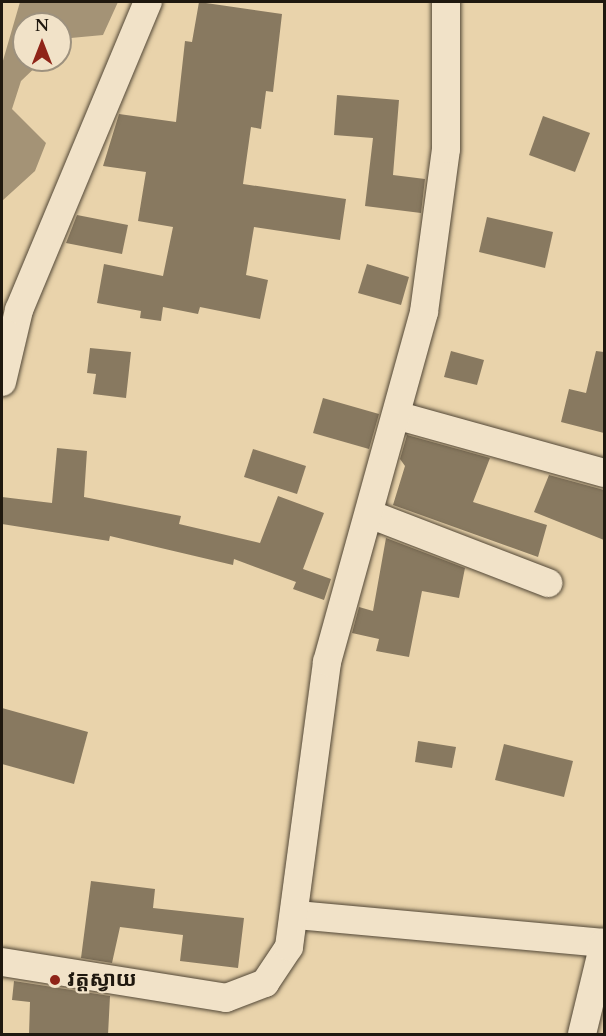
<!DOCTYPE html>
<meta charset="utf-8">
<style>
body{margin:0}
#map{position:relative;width:606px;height:1036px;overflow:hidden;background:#e9d3ab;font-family:Cardo,"Noto Sans Khmer",serif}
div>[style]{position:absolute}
.water>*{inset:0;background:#a49376}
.building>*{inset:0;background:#887960}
.roads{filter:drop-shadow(0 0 2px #524736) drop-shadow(0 0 2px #524736)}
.minor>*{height:28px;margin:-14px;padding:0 14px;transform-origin:14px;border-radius:14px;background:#f1e2c8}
.dots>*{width:16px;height:16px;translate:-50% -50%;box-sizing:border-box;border:3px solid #f1e2c8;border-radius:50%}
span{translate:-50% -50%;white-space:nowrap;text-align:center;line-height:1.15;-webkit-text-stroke:4.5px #f1e2c8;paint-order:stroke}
.poi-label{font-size:21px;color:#1f180f;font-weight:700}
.left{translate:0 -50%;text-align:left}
.frame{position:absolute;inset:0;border:3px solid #1f180f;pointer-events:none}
.north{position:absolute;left:12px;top:12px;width:60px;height:60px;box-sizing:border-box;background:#f1e2c8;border:2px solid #9d917e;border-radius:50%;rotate:0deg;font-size:16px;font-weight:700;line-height:24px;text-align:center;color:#1f180f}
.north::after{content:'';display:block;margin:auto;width:21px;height:27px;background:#8f2418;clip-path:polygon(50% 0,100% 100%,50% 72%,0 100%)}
</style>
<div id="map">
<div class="water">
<i style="clip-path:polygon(20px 2px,118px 2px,103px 35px,60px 39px,60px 24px,24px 24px,24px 60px,43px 60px,21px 81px,12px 109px,46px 143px,35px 171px,2px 201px,2px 64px)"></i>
</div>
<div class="building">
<i style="clip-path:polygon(199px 2px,282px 14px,273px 92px,266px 91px,261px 129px,251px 127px,243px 184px,346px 199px,340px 240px,254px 227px,246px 275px,268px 280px,260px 319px,200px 307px,198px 314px,163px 307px,161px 321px,140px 318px,141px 311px,97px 303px,104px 264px,163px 276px,173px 227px,138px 221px,146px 172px,103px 166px,119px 114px,176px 122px,185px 41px,192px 42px)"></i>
<i style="clip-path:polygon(337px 95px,399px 100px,393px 175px,425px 179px,421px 213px,365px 206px,373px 138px,334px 135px)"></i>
<i style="clip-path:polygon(543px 116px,590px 133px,575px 172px,529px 155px)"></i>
<i style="clip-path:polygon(77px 215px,128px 225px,122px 254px,66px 243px)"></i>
<i style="clip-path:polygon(487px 217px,553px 232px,545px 268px,479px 252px)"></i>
<i style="clip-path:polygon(367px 264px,409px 277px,401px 305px,358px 293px)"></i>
<i style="clip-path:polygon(90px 348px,131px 352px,126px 398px,93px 394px,96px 374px,87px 373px)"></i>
<i style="clip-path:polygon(451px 351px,484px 360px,477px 385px,444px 377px)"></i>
<i style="clip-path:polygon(596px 351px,604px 352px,604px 433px,561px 422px,569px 389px,586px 393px)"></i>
<i style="clip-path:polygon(323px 398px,379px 414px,369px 449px,313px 433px)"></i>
<i style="clip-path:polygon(407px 435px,490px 458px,473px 502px,547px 525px,538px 557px,393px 505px,405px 466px,400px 459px)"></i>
<i style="clip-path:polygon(57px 448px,87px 451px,84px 497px,181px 516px,179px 524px,260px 543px,278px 496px,324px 513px,303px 569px,331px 579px,324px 600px,293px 589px,296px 582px,234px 559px,233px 565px,110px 536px,109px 541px,2px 524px,2px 497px,52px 503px)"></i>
<i style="clip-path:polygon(253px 449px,306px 466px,297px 494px,244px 477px)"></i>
<i style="clip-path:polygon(549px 475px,604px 490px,604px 540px,534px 512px)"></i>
<i style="clip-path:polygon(386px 538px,465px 568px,459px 598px,422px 591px,409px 657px,376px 651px,379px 639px,352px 633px,359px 607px,373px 611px)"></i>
<i style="clip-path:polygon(2px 708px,88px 732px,74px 784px,2px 764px)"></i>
<i style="clip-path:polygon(418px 741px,456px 747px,452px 768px,415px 762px)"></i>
<i style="clip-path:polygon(504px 744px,573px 761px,564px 797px,495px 780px)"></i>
<i style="clip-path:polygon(91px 881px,155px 889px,153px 908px,244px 918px,238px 968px,180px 961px,183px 935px,120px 927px,112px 963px,81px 958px)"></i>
<i style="clip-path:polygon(14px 981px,110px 996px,108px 1035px,29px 1035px,30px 1002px,12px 1000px)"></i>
</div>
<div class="roads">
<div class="minor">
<i style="left:2px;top:382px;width:74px;rotate:-76.7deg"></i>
<i style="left:19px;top:310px;width:334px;rotate:-67.3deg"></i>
<i style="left:399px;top:416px;width:213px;rotate:15.5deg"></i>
<i style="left:372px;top:515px;width:189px;rotate:21.1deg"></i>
<i style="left:297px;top:915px;width:308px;rotate:5.2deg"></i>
<i style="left:2px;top:962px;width:227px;rotate:9.1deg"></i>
<i style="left:226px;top:998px;width:42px;rotate:-21deg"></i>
<i style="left:265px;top:983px;width:43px;rotate:-56.3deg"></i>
<i style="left:289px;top:947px;width:288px;rotate:-82.4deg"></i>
<i style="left:327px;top:662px;width:363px;rotate:-74.5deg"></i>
<i style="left:424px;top:312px;width:164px;rotate:-82.3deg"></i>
<i style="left:446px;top:149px;width:147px;rotate:-90deg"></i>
<i style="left:582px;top:1034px;width:94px;rotate:-76.4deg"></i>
</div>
</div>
<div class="dots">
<i style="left:55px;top:980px;background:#8f2418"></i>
</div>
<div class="poi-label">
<span class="left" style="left:67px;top:980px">វត្តស្វាយ</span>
</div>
<div class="frame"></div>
<div class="north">N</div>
</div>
